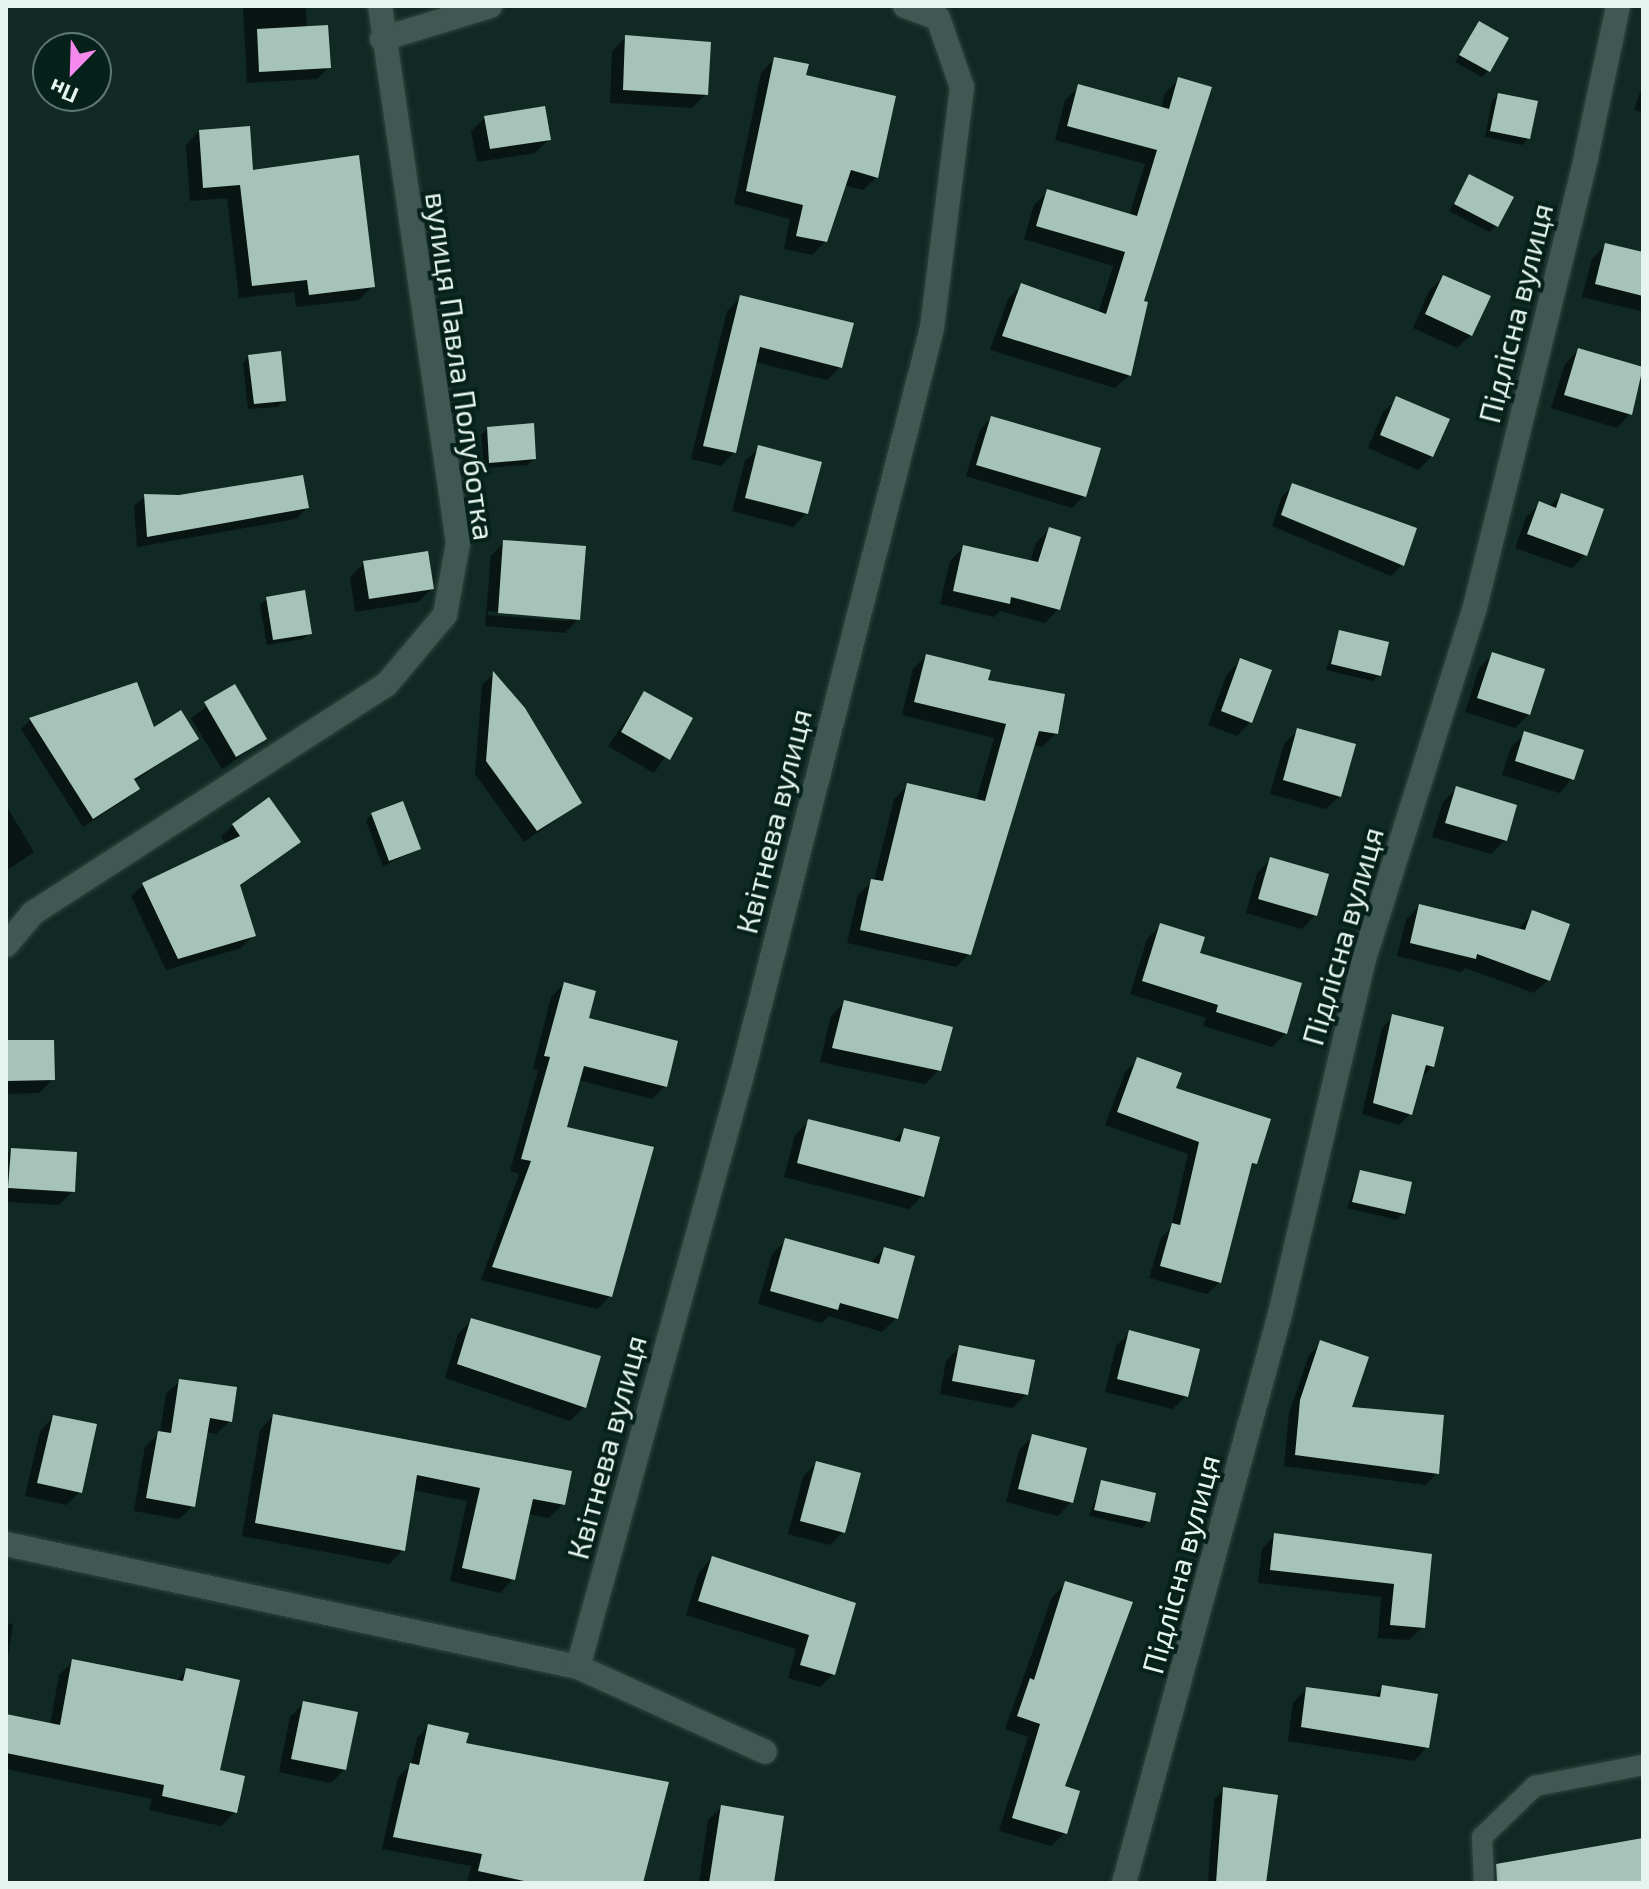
<!DOCTYPE html>
<meta charset="utf-8">
<style>
body{margin:0}
#map{position:relative;width:1649px;height:1889px;overflow:hidden;background:#102923;font-family:"Exo 2",sans-serif}
div>[style]{position:absolute}
.shadow>*{inset:0;background:#0007}
.building>*{inset:0;background:#a6c3ba}
.roads{filter:drop-shadow(0 0 2px #32443f) drop-shadow(0 0 2px #32443f)}
.service>*{height:20px;margin:-10px;padding:0 10px;transform-origin:10px;border-radius:10px;background:#3f5952}
.minor>*{height:24px;margin:-12px;padding:0 12px;transform-origin:12px;border-radius:12px;background:#3f5952}
span{translate:-50% -50%;white-space:nowrap;text-align:center;line-height:1.15;-webkit-text-stroke:8px #06201a;paint-order:stroke}
.street-label{font-size:30px;color:#e5f4ef}
.frame{position:absolute;inset:0;border:8px solid #e5f4ef;pointer-events:none}
.north{position:absolute;left:32px;top:32px;width:80px;height:80px;box-sizing:border-box;background:#06201a;border:2px solid #5f756f;border-radius:50%;rotate:203deg;font-size:22px;font-weight:700;line-height:32px;text-align:center;color:#e5f4ef}
.north::after{content:'';display:block;margin:auto;width:28px;height:36px;background:#f689ed;clip-path:polygon(50% 0,100% 100%,50% 72%,0 100%)}
</style>
<div id="map">
<div class="shadow">
<i style="clip-path:polygon(243px 6px,306px 6px,307px 28px,329px 67px,317px 79px,247px 83px)"></i>
<i style="clip-path:polygon(1479px 23px,1488px 71px,1482px 77px,1455px 62px)"></i>
<i style="clip-path:polygon(626px 37px,706px 94px,692px 108px,610px 103px,612px 51px)"></i>
<i style="clip-path:polygon(774px 59px,804px 77px,877px 177px,863px 190px,844px 185px,826px 241px,812px 255px,784px 249px,790px 219px,734px 204px,761px 73px)"></i>
<i style="clip-path:polygon(1179px 79px,1129px 375px,1115px 388px,990px 350px,1008px 299px,1022px 285px,1098px 313px,1113px 266px,1024px 239px,1034px 205px,1048px 191px,1129px 216px,1145px 164px,1055px 140px,1065px 100px,1079px 87px,1161px 109px,1165px 93px)"></i>
<i style="clip-path:polygon(1643px 84px,1643px 113px,1634px 110px)"></i>
<i style="clip-path:polygon(1498px 95px,1528px 138px,1522px 145px,1485px 137px,1492px 101px)"></i>
<i style="clip-path:polygon(485px 118px,549px 139px,535px 153px,477px 162px,471px 131px)"></i>
<i style="clip-path:polygon(199px 131px,251px 172px,372px 286px,359px 300px,296px 307px,294px 292px,239px 298px,227px 198px,190px 201px,186px 145px)"></i>
<i style="clip-path:polygon(1469px 177px,1496px 226px,1490px 232px,1449px 211px)"></i>
<i style="clip-path:polygon(1605px 246px,1643px 255px,1641px 311px,1582px 297px,1592px 259px)"></i>
<i style="clip-path:polygon(1443px 277px,1471px 335px,1457px 348px,1413px 328px,1429px 291px)"></i>
<i style="clip-path:polygon(740px 298px,840px 367px,827px 380px,755px 362px,734px 452px,721px 466px,691px 459px,727px 311px)"></i>
<i style="clip-path:polygon(1578px 350px,1643px 370px,1630px 414px,1617px 428px,1551px 408px,1565px 364px)"></i>
<i style="clip-path:polygon(249px 356px,284px 400px,278px 407px,248px 409px,243px 363px)"></i>
<i style="clip-path:polygon(1397px 399px,1432px 456px,1418px 470px,1368px 448px,1383px 412px)"></i>
<i style="clip-path:polygon(991px 418px,1084px 496px,1072px 508px,966px 476px,980px 430px)"></i>
<i style="clip-path:polygon(487px 429px,534px 459px,528px 465px,484px 468px,481px 435px)"></i>
<i style="clip-path:polygon(759px 448px,806px 513px,793px 527px,732px 511px,745px 461px)"></i>
<i style="clip-path:polygon(1293px 486px,1415px 529px,1402px 565px,1391px 576px,1272px 526px,1282px 496px)"></i>
<i style="clip-path:polygon(1561px 495px,1585px 555px,1572px 568px,1515px 548px,1526px 517px,1540px 504px,1549px 507px)"></i>
<i style="clip-path:polygon(145px 496px,307px 508px,296px 519px,137px 547px,134px 506px)"></i>
<i style="clip-path:polygon(1049px 530px,1058px 609px,1045px 623px,1000px 611px,994px 617px,940px 604px,950px 561px,964px 547px,1030px 562px,1036px 543px)"></i>
<i style="clip-path:polygon(evenodd,504px 542px,578px 619px,565px 633px,485px 626px,491px 556px,504px 542px,488px 611px,569px 617px,569px 621px,488px 615px,488px 611px)"></i>
<i style="clip-path:polygon(364px 563px,432px 589px,418px 602px,355px 612px,350px 577px)"></i>
<i style="clip-path:polygon(267px 599px,310px 633px,303px 639px,267px 645px,260px 605px)"></i>
<i style="clip-path:polygon(1340px 633px,1379px 675px,1373px 681px,1326px 670px)"></i>
<i style="clip-path:polygon(1493px 654px,1529px 714px,1515px 728px,1465px 712px,1479px 668px)"></i>
<i style="clip-path:polygon(926px 656px,986px 681px,1056px 733px,1042px 747px,1033px 745px,969px 954px,956px 967px,847px 943px,858px 894px,874px 881px,894px 799px,908px 785px,976px 801px,994px 738px,902px 715px,913px 669px)"></i>
<i style="clip-path:polygon(1241px 660px,1250px 722px,1237px 736px,1208px 725px,1227px 674px)"></i>
<i style="clip-path:polygon(493px 674px,580px 803px,524px 842px,475px 774px,482px 685px)"></i>
<i style="clip-path:polygon(234px 687px,265px 739px,222px 769px,191px 718px)"></i>
<i style="clip-path:polygon(644px 693px,691px 719px,654px 773px,608px 746px)"></i>
<i style="clip-path:polygon(30px 720px,153px 730px,196px 739px,133px 782px,138px 789px,128px 798px,83px 827px,21px 729px)"></i>
<i style="clip-path:polygon(1298px 730px,1340px 796px,1326px 809px,1270px 794px,1284px 744px)"></i>
<i style="clip-path:polygon(1525px 734px,1572px 779px,1559px 793px,1502px 775px,1511px 747px)"></i>
<i style="clip-path:polygon(1456px 789px,1515px 806px,1505px 840px,1491px 854px,1432px 837px,1443px 802px)"></i>
<i style="clip-path:polygon(7px 807px,34px 852px,6px 871px,6px 807px)"></i>
<i style="clip-path:polygon(372px 814px,419px 849px,383px 866px,366px 821px)"></i>
<i style="clip-path:polygon(233px 825px,299px 842px,238px 887px,253px 936px,241px 948px,166px 970px,131px 896px,143px 885px,227px 845px,221px 837px)"></i>
<i style="clip-path:polygon(1271px 859px,1315px 915px,1302px 929px,1246px 913px,1257px 873px)"></i>
<i style="clip-path:polygon(1419px 906px,1518px 930px,1533px 912px,1548px 980px,1534px 993px,1465px 968px,1461px 972px,1397px 956px,1406px 920px)"></i>
<i style="clip-path:polygon(1161px 925px,1197px 954px,1286px 1033px,1272px 1047px,1203px 1026px,1206px 1018px,1130px 994px,1147px 939px)"></i>
<i style="clip-path:polygon(564px 984px,587px 1019px,665px 1086px,652px 1099px,578px 1080px,565px 1129px,610px 1296px,597px 1309px,481px 1280px,519px 1174px,510px 1171px,538px 1070px,533px 1069px,551px 997px)"></i>
<i style="clip-path:polygon(845px 1002px,939px 1070px,925px 1084px,820px 1062px,831px 1016px)"></i>
<i style="clip-path:polygon(1393px 1016px,1433px 1066px,1420px 1079px,1410px 1114px,1399px 1125px,1362px 1114px,1382px 1028px)"></i>
<i style="clip-path:polygon(6px 1042px,53px 1079px,39px 1093px,6px 1094px)"></i>
<i style="clip-path:polygon(1138px 1060px,1255px 1163px,1249px 1169px,1220px 1282px,1207px 1294px,1149px 1278px,1161px 1238px,1171px 1228px,1188px 1154px,1105px 1125px,1125px 1072px)"></i>
<i style="clip-path:polygon(809px 1121px,892px 1142px,904px 1130px,922px 1196px,909px 1209px,784px 1177px,795px 1135px)"></i>
<i style="clip-path:polygon(11px 1150px,73px 1191px,59px 1205px,6px 1202px,6px 1155px)"></i>
<i style="clip-path:polygon(1360px 1172px,1403px 1213px,1397px 1220px,1347px 1208px)"></i>
<i style="clip-path:polygon(786px 1240px,870px 1263px,884px 1249px,896px 1318px,882px 1332px,829px 1316px,822px 1323px,758px 1304px,772px 1254px)"></i>
<i style="clip-path:polygon(472px 1320px,599px 1357px,584px 1407px,570px 1421px,445px 1378px,458px 1334px)"></i>
<i style="clip-path:polygon(1130px 1333px,1186px 1396px,1173px 1409px,1105px 1392px,1116px 1346px)"></i>
<i style="clip-path:polygon(1321px 1343px,1349px 1409px,1437px 1473px,1426px 1485px,1284px 1466px,1289px 1413px,1309px 1355px)"></i>
<i style="clip-path:polygon(960px 1347px,1026px 1394px,1013px 1408px,940px 1394px,946px 1361px)"></i>
<i style="clip-path:polygon(180px 1381px,230px 1421px,216px 1434px,205px 1432px,193px 1506px,179px 1519px,134px 1511px,145px 1446px,160px 1433px,166px 1394px)"></i>
<i style="clip-path:polygon(273px 1416px,563px 1504px,549px 1518px,528px 1514px,513px 1579px,500px 1593px,450px 1581px,467px 1501px,413px 1490px,403px 1550px,389px 1564px,242px 1536px,260px 1430px)"></i>
<i style="clip-path:polygon(53px 1417px,80px 1492px,66px 1505px,25px 1496px,40px 1431px)"></i>
<i style="clip-path:polygon(1033px 1436px,1071px 1502px,1058px 1516px,1006px 1502px,1019px 1450px)"></i>
<i style="clip-path:polygon(816px 1463px,844px 1531px,830px 1545px,788px 1534px,803px 1477px)"></i>
<i style="clip-path:polygon(1102px 1482px,1148px 1521px,1142px 1528px,1089px 1516px)"></i>
<i style="clip-path:polygon(1275px 1535px,1429px 1555px,1423px 1627px,1409px 1640px,1378px 1638px,1381px 1597px,1258px 1583px,1262px 1549px)"></i>
<i style="clip-path:polygon(712px 1558px,853px 1604px,833px 1674px,820px 1687px,788px 1678px,796px 1649px,686px 1615px,699px 1572px)"></i>
<i style="clip-path:polygon(1066px 1583px,1065px 1833px,1051px 1846px,999px 1831px,1028px 1737px,1005px 1729px,1052px 1597px)"></i>
<i style="clip-path:polygon(6px 1623px,13px 1624px,6px 1670px)"></i>
<i style="clip-path:polygon(73px 1661px,176px 1681px,187px 1670px,217px 1772px,235px 1812px,221px 1826px,149px 1810px,152px 1799px,6px 1769px,6px 1717px,50px 1725px,59px 1675px)"></i>
<i style="clip-path:polygon(1383px 1687px,1427px 1747px,1414px 1761px,1288px 1741px,1293px 1703px,1306px 1689px,1373px 1698px)"></i>
<i style="clip-path:polygon(304px 1703px,345px 1769px,331px 1783px,279px 1772px,290px 1717px)"></i>
<i style="clip-path:polygon(429px 1726px,464px 1744px,641px 1883px,467px 1883px,471px 1866px,382px 1849px,398px 1777px,411px 1765px,417px 1738px)"></i>
<i style="clip-path:polygon(1224px 1789px,1264px 1883px,1208px 1883px,1214px 1800px)"></i>
<i style="clip-path:polygon(722px 1807px,773px 1883px,699px 1883px,708px 1820px)"></i>
</div>
<div class="building">
<i style="clip-path:polygon(1479px 21px,1509px 38px,1490px 72px,1459px 55px)"></i>
<i style="clip-path:polygon(328px 25px,331px 68px,259px 72px,257px 29px)"></i>
<i style="clip-path:polygon(625px 35px,711px 42px,708px 95px,623px 90px)"></i>
<i style="clip-path:polygon(774px 57px,809px 64px,806px 75px,896px 96px,878px 178px,851px 170px,827px 242px,796px 236px,803px 205px,746px 191px)"></i>
<i style="clip-path:polygon(1178px 77px,1212px 87px,1144px 301px,1148px 302px,1131px 376px,1002px 336px,1021px 283px,1106px 314px,1125px 252px,1036px 226px,1047px 189px,1137px 216px,1157px 150px,1067px 126px,1078px 84px,1169px 109px)"></i>
<i style="clip-path:polygon(1498px 93px,1538px 101px,1530px 139px,1490px 131px)"></i>
<i style="clip-path:polygon(545px 106px,551px 140px,490px 149px,484px 116px)"></i>
<i style="clip-path:polygon(250px 126px,253px 170px,359px 155px,375px 287px,309px 295px,307px 280px,252px 286px,240px 185px,203px 188px,199px 130px)"></i>
<i style="clip-path:polygon(1469px 174px,1514px 197px,1498px 227px,1454px 204px)"></i>
<i style="clip-path:polygon(1605px 243px,1643px 252px,1643px 296px,1595px 284px)"></i>
<i style="clip-path:polygon(1443px 275px,1491px 296px,1472px 336px,1425px 314px)"></i>
<i style="clip-path:polygon(740px 295px,854px 323px,842px 368px,760px 347px,736px 453px,703px 446px)"></i>
<i style="clip-path:polygon(1578px 348px,1643px 367px,1632px 415px,1564px 395px)"></i>
<i style="clip-path:polygon(281px 351px,286px 401px,254px 404px,248px 355px)"></i>
<i style="clip-path:polygon(1396px 396px,1450px 419px,1433px 457px,1380px 435px)"></i>
<i style="clip-path:polygon(991px 416px,1101px 448px,1086px 497px,976px 465px)"></i>
<i style="clip-path:polygon(534px 423px,536px 459px,489px 463px,487px 427px)"></i>
<i style="clip-path:polygon(758px 445px,822px 462px,808px 514px,745px 498px)"></i>
<i style="clip-path:polygon(303px 475px,309px 508px,147px 537px,144px 494px,179px 495px)"></i>
<i style="clip-path:polygon(1292px 483px,1417px 528px,1404px 566px,1281px 515px)"></i>
<i style="clip-path:polygon(1561px 493px,1604px 509px,1587px 556px,1527px 534px,1539px 501px,1556px 508px)"></i>
<i style="clip-path:polygon(1049px 527px,1081px 537px,1060px 610px,1011px 597px,1010px 604px,953px 591px,963px 545px,1038px 562px)"></i>
<i style="clip-path:polygon(503px 540px,586px 546px,580px 620px,498px 613px)"></i>
<i style="clip-path:polygon(428px 551px,434px 589px,369px 599px,363px 561px)"></i>
<i style="clip-path:polygon(305px 590px,312px 634px,273px 640px,266px 597px)"></i>
<i style="clip-path:polygon(1339px 630px,1389px 642px,1381px 676px,1331px 664px)"></i>
<i style="clip-path:polygon(1492px 652px,1545px 669px,1530px 715px,1477px 698px)"></i>
<i style="clip-path:polygon(926px 654px,991px 670px,988px 680px,1065px 694px,1058px 734px,1039px 731px,971px 955px,860px 930px,871px 879px,883px 881px,907px 783px,985px 801px,1006px 724px,914px 702px)"></i>
<i style="clip-path:polygon(1240px 658px,1272px 670px,1252px 723px,1221px 711px)"></i>
<i style="clip-path:polygon(493px 671px,525px 708px,582px 803px,537px 831px,486px 761px)"></i>
<i style="clip-path:polygon(137px 682px,154px 727px,181px 710px,199px 739px,134px 779px,140px 789px,93px 819px,29px 718px)"></i>
<i style="clip-path:polygon(235px 684px,267px 739px,236px 757px,204px 702px)"></i>
<i style="clip-path:polygon(644px 691px,693px 718px,670px 760px,621px 732px)"></i>
<i style="clip-path:polygon(1297px 728px,1356px 744px,1341px 797px,1283px 780px)"></i>
<i style="clip-path:polygon(1524px 731px,1584px 750px,1574px 780px,1515px 761px)"></i>
<i style="clip-path:polygon(1456px 786px,1517px 805px,1507px 841px,1445px 823px)"></i>
<i style="clip-path:polygon(269px 797px,301px 842px,240px 885px,256px 936px,178px 959px,142px 883px,240px 836px,232px 824px)"></i>
<i style="clip-path:polygon(403px 801px,421px 849px,389px 861px,371px 813px)"></i>
<i style="clip-path:polygon(1270px 857px,1329px 874px,1317px 916px,1258px 899px)"></i>
<i style="clip-path:polygon(1419px 904px,1525px 930px,1532px 910px,1570px 924px,1550px 981px,1477px 954px,1476px 959px,1410px 943px)"></i>
<i style="clip-path:polygon(1160px 923px,1205px 937px,1200px 953px,1302px 983px,1287px 1034px,1216px 1012px,1218px 1005px,1142px 981px)"></i>
<i style="clip-path:polygon(564px 982px,596px 991px,589px 1018px,678px 1041px,667px 1087px,584px 1066px,567px 1127px,654px 1147px,612px 1297px,492px 1267px,531px 1161px,521px 1159px,550px 1057px,544px 1056px)"></i>
<i style="clip-path:polygon(844px 1000px,953px 1027px,941px 1071px,832px 1048px)"></i>
<i style="clip-path:polygon(1392px 1014px,1444px 1027px,1434px 1067px,1426px 1065px,1412px 1115px,1373px 1103px)"></i>
<i style="clip-path:polygon(6px 1040px,54px 1040px,55px 1080px,6px 1081px)"></i>
<i style="clip-path:polygon(1137px 1057px,1182px 1073px,1176px 1088px,1271px 1119px,1257px 1164px,1252px 1163px,1221px 1283px,1160px 1266px,1172px 1223px,1180px 1225px,1199px 1142px,1117px 1112px)"></i>
<i style="clip-path:polygon(808px 1119px,900px 1142px,904px 1128px,940px 1137px,924px 1197px,797px 1163px)"></i>
<i style="clip-path:polygon(11px 1148px,77px 1152px,75px 1192px,8px 1188px)"></i>
<i style="clip-path:polygon(1360px 1170px,1412px 1182px,1405px 1214px,1352px 1202px)"></i>
<i style="clip-path:polygon(785px 1238px,879px 1264px,884px 1247px,915px 1256px,898px 1319px,840px 1303px,838px 1310px,770px 1291px)"></i>
<i style="clip-path:polygon(471px 1318px,601px 1356px,586px 1408px,457px 1364px)"></i>
<i style="clip-path:polygon(1129px 1330px,1200px 1349px,1188px 1397px,1117px 1379px)"></i>
<i style="clip-path:polygon(1320px 1340px,1369px 1357px,1352px 1407px,1444px 1415px,1439px 1474px,1295px 1455px,1300px 1400px)"></i>
<i style="clip-path:polygon(959px 1345px,1035px 1360px,1028px 1395px,952px 1381px)"></i>
<i style="clip-path:polygon(179px 1379px,237px 1387px,232px 1422px,210px 1418px,195px 1507px,146px 1498px,158px 1431px,171px 1433px)"></i>
<i style="clip-path:polygon(273px 1414px,572px 1471px,565px 1505px,533px 1499px,515px 1580px,462px 1568px,480px 1488px,417px 1475px,405px 1551px,255px 1523px)"></i>
<i style="clip-path:polygon(53px 1415px,97px 1424px,82px 1493px,37px 1483px)"></i>
<i style="clip-path:polygon(1032px 1434px,1087px 1448px,1073px 1503px,1018px 1489px)"></i>
<i style="clip-path:polygon(816px 1461px,861px 1473px,845px 1533px,800px 1521px)"></i>
<i style="clip-path:polygon(1101px 1480px,1156px 1493px,1150px 1522px,1094px 1510px)"></i>
<i style="clip-path:polygon(1274px 1533px,1432px 1554px,1425px 1628px,1390px 1625px,1394px 1584px,1270px 1570px)"></i>
<i style="clip-path:polygon(712px 1556px,856px 1603px,835px 1675px,800px 1665px,809px 1635px,698px 1601px)"></i>
<i style="clip-path:polygon(1065px 1581px,1133px 1602px,1065px 1786px,1080px 1791px,1067px 1834px,1012px 1818px,1040px 1724px,1017px 1716px,1030px 1678px,1034px 1680px)"></i>
<i style="clip-path:polygon(72px 1659px,183px 1681px,186px 1668px,240px 1680px,220px 1770px,245px 1776px,237px 1813px,162px 1796px,164px 1785px,6px 1753px,6px 1714px,60px 1725px)"></i>
<i style="clip-path:polygon(1382px 1685px,1438px 1694px,1429px 1748px,1301px 1727px,1306px 1687px,1380px 1697px)"></i>
<i style="clip-path:polygon(303px 1701px,358px 1712px,346px 1770px,291px 1759px)"></i>
<i style="clip-path:polygon(428px 1724px,469px 1733px,466px 1743px,669px 1782px,643px 1883px,533px 1883px,478px 1871px,482px 1854px,393px 1837px,410px 1763px,419px 1765px)"></i>
<i style="clip-path:polygon(1223px 1787px,1278px 1795px,1266px 1883px,1216px 1883px)"></i>
<i style="clip-path:polygon(721px 1805px,784px 1816px,774px 1883px,709px 1883px)"></i>
<i style="clip-path:polygon(1643px 1838px,1643px 1883px,1497px 1883px,1496px 1864px)"></i>
</div>
<div class="roads">
<div class="service">
<i style="left:1484px;top:1883px;width:46px;rotate:-92.5deg"></i>
<i style="left:1482px;top:1837px;width:74px;rotate:-43.9deg"></i>
<i style="left:1535px;top:1786px;width:110px;rotate:-11deg"></i>
</div>
<div class="minor">
<i style="left:382px;top:39px;width:113px;rotate:-17deg"></i>
<i style="left:6px;top:945px;width:42px;rotate:-49.8deg"></i>
<i style="left:33px;top:913px;width:420px;rotate:-32.9deg"></i>
<i style="left:386px;top:685px;width:92px;rotate:-49.9deg"></i>
<i style="left:445px;top:615px;width:73px;rotate:-79.8deg"></i>
<i style="left:458px;top:543px;width:543px;rotate:-98.26deg"></i>
<i style="left:6px;top:1544px;width:585px;rotate:12.14deg"></i>
<i style="left:578px;top:1667px;width:205px;rotate:24.4deg"></i>
<i style="left:578px;top:1667px;width:614px;rotate:-74.52deg"></i>
<i style="left:742px;top:1075px;width:771px;rotate:-75.73deg"></i>
<i style="left:932px;top:328px;width:243px;rotate:-82.9deg"></i>
<i style="left:962px;top:87px;width:73px;rotate:-109.2deg"></i>
<i style="left:938px;top:18px;width:35px;rotate:-160deg"></i>
<i style="left:1124px;top:1883px;width:590px;rotate:-74.67deg"></i>
<i style="left:1280px;top:1314px;width:365px;rotate:-76.7deg"></i>
<i style="left:1364px;top:959px;width:369px;rotate:-72.5deg"></i>
<i style="left:1475px;top:607px;width:463px;rotate:-76.1deg"></i>
<i style="left:1586px;top:157px;width:154px;rotate:-78deg"></i>
</div>
</div>
<div class="street-label">
<span style="left:1515px;top:313px;rotate:-76deg">Підлісна вулиця</span>
<span style="left:461px;top:366px;rotate:82deg">вулиця Павла Полуботка</span>
<span style="left:773px;top:821px;rotate:-76deg">Квітнева вулиця</span>
<span style="left:1342px;top:936px;rotate:-74deg">Підлісна вулиця</span>
<span style="left:606px;top:1447px;rotate:-75deg">Квітнева вулиця</span>
<span style="left:1180px;top:1564px;rotate:-75deg">Підлісна вулиця</span>
</div>
<div class="frame"></div>
<div class="north">Пн</div>
</div>
